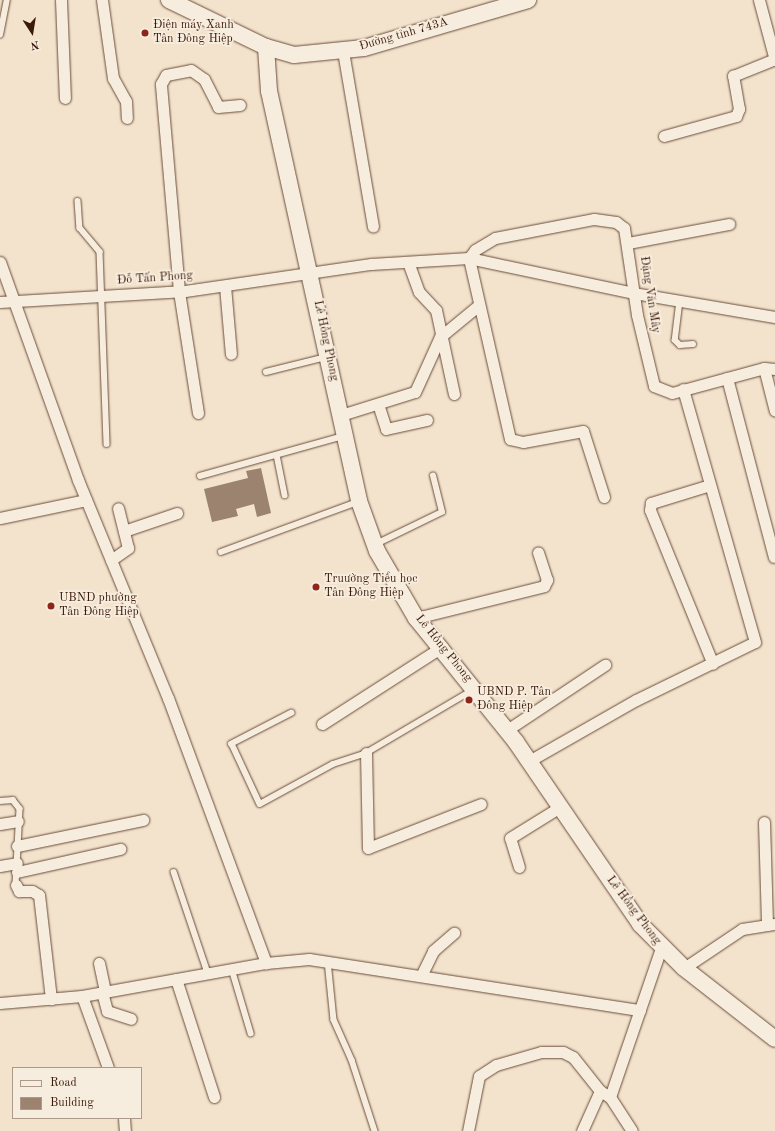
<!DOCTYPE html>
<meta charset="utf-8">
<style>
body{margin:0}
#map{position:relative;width:775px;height:1131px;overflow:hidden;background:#f3e3cc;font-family:"Old Standard TT",serif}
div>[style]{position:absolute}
.building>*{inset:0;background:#9b836f}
.roads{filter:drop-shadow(0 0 1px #6a4c3a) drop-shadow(0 0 1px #6a4c3a)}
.lane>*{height:5.5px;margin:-2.75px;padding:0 2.75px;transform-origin:2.75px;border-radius:2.75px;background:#f7edde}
.street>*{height:11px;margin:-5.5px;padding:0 5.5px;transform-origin:5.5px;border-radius:5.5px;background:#f7edde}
.secondary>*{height:16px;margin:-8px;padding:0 8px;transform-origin:8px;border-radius:8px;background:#f7edde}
.dots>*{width:11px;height:11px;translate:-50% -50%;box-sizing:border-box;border:2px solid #f7edde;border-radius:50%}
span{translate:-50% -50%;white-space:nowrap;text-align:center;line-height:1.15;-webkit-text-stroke:3.5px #f7edde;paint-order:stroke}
.poi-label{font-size:12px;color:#3c1a0a}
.left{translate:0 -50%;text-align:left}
.street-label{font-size:12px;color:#3c1a0a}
.legend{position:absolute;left:12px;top:1067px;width:130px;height:52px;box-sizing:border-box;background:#f7edde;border:1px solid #ac9989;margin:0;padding:5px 7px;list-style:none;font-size:12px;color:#3c1a0a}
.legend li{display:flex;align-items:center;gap:8px;height:20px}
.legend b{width:20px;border:1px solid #ac9989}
.north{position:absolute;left:12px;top:12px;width:40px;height:40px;-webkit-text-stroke:3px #f7edde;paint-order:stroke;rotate:168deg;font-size:11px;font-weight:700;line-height:16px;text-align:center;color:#3c1a0a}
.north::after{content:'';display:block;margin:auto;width:14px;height:18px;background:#3c1a0a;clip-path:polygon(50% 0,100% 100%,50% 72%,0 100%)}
</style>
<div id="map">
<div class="building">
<i style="clip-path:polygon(261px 468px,271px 513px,257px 517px,254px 504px,236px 509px,238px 516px,212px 522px,204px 489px,248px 478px,246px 471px)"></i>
</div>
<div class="roads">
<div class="lane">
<i style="left:0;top:35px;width:36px;rotate:-79deg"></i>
<i style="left:78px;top:201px;width:27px;rotate:86deg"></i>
<i style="left:80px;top:228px;width:31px;rotate:50deg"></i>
<i style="left:100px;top:252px;width:192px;rotate:87.9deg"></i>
<i style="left:680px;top:301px;width:39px;rotate:97deg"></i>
<i style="left:675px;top:340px;width:7px;rotate:45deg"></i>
<i style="left:680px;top:345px;width:13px;rotate:-4deg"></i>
<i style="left:266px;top:372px;width:62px;rotate:-14deg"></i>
<i style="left:277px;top:455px;width:41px;rotate:78.7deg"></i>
<i style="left:200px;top:476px;width:148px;rotate:-15.6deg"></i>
<i style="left:376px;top:544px;width:73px;rotate:-25.9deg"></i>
<i style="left:442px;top:512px;width:37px;rotate:-104deg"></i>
<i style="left:221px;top:552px;width:146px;rotate:-20.1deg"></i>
<i style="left:292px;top:713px;width:68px;rotate:152.7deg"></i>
<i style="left:232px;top:744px;width:66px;rotate:65deg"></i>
<i style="left:260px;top:804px;width:83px;rotate:-28.7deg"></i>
<i style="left:333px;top:764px;width:35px;rotate:-18deg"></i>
<i style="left:366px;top:753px;width:124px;rotate:-30.5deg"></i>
<i style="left:0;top:801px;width:13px;rotate:-4deg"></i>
<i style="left:13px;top:800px;width:11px;rotate:52deg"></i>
<i style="left:20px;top:809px;width:76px;rotate:93deg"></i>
<i style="left:174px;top:872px;width:107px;rotate:71.4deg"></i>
<i style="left:328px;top:961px;width:59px;rotate:84.2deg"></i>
<i style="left:334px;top:1020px;width:44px;rotate:65.8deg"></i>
<i style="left:352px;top:1060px;width:75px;rotate:72.1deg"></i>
<i style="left:232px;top:969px;width:67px;rotate:73.5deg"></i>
</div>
<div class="street">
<i style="left:61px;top:0;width:98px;rotate:87.7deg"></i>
<i style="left:102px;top:0;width:79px;rotate:82deg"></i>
<i style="left:113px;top:78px;width:26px;rotate:61deg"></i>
<i style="left:126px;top:101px;width:17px;rotate:87deg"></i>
<i style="left:759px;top:0;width:62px;rotate:75.1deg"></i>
<i style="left:343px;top:51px;width:178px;rotate:80.3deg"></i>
<i style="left:664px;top:136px;width:75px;rotate:-15.5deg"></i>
<i style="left:736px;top:116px;width:8px;rotate:-67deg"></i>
<i style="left:739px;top:109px;width:34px;rotate:-100deg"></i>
<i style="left:733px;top:76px;width:45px;rotate:-22deg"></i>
<i style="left:628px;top:243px;width:103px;rotate:-10.7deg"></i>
<i style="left:0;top:262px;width:232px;rotate:70.3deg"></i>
<i style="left:78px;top:480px;width:236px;rotate:67.6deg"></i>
<i style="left:168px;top:698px;width:283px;rotate:69.7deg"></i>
<i style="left:408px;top:262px;width:32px;rotate:70deg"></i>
<i style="left:419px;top:292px;width:25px;rotate:47deg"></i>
<i style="left:436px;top:310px;width:86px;rotate:77.9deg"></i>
<i style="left:225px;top:286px;width:68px;rotate:85deg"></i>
<i style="left:0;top:302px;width:185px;rotate:-3.4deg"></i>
<i style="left:185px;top:291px;width:188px;rotate:-8.3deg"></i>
<i style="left:371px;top:264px;width:98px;rotate:-3.5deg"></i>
<i style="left:469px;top:258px;width:169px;rotate:12deg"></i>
<i style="left:634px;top:293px;width:143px;rotate:9.7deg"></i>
<i style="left:764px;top:368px;width:44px;rotate:75.7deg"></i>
<i style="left:727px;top:378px;width:185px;rotate:75.3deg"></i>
<i style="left:378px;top:404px;width:26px;rotate:72deg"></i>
<i style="left:386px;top:429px;width:42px;rotate:-12.4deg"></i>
<i style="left:198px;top:413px;width:123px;rotate:-98.9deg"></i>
<i style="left:179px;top:291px;width:208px;rotate:-95deg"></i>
<i style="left:161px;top:84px;width:10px;rotate:-61deg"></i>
<i style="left:166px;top:75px;width:25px;rotate:-11deg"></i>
<i style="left:191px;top:70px;width:16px;rotate:35deg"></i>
<i style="left:204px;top:79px;width:31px;rotate:63deg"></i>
<i style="left:218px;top:107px;width:22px;rotate:-5deg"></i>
<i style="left:341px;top:415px;width:77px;rotate:-17.3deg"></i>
<i style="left:415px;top:392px;width:60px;rotate:-65.6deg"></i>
<i style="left:440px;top:337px;width:50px;rotate:-39.4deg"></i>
<i style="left:710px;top:485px;width:62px;rotate:163deg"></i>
<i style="left:651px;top:503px;width:7px;rotate:98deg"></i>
<i style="left:650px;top:510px;width:166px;rotate:67.8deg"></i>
<i style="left:604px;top:497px;width:69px;rotate:-107.7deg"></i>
<i style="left:583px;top:431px;width:61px;rotate:169.6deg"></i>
<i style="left:523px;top:442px;width:13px;rotate:-167deg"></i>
<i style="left:510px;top:439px;width:186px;rotate:-102.8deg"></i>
<i style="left:469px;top:258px;width:10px;rotate:-53deg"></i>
<i style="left:475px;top:250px;width:23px;rotate:-31deg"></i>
<i style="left:495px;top:238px;width:101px;rotate:-10.9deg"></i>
<i style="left:594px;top:219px;width:22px;rotate:8deg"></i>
<i style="left:616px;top:222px;width:10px;rotate:37deg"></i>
<i style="left:624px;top:228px;width:88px;rotate:81.5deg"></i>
<i style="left:637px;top:315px;width:73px;rotate:76.5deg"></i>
<i style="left:654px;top:386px;width:19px;rotate:21deg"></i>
<i style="left:672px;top:393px;width:95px;rotate:-15.2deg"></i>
<i style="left:764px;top:368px;width:11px;rotate:5deg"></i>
<i style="left:0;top:518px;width:88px;rotate:-11.8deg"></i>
<i style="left:124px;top:531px;width:56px;rotate:-18.8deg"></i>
<i style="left:111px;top:560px;width:21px;rotate:-35deg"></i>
<i style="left:128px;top:548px;width:41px;rotate:-104deg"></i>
<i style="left:416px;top:618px;width:132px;rotate:-14deg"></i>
<i style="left:544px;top:586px;width:7px;rotate:-63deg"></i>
<i style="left:547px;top:580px;width:29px;rotate:-108deg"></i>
<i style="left:322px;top:724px;width:143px;rotate:-32.7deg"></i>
<i style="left:507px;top:730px;width:118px;rotate:-33.6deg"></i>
<i style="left:366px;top:753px;width:95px;rotate:88.8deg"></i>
<i style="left:368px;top:848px;width:121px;rotate:-21.3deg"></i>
<i style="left:529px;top:761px;width:123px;rotate:-29.7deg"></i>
<i style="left:636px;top:700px;width:132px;rotate:-26deg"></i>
<i style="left:755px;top:642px;width:263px;rotate:-105.9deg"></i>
<i style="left:764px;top:822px;width:103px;rotate:88.3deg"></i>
<i style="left:0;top:824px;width:18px;rotate:-9deg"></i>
<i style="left:17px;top:846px;width:129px;rotate:-11.7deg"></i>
<i style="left:0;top:866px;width:17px;rotate:-10deg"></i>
<i style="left:519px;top:867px;width:30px;rotate:-107deg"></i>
<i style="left:510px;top:838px;width:59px;rotate:-31.8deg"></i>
<i style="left:17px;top:872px;width:106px;rotate:-12.6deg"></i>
<i style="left:16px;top:885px;width:7px;rotate:63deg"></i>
<i style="left:19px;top:891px;width:13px"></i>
<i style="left:32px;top:891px;width:8px;rotate:30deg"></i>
<i style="left:39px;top:895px;width:105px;rotate:83.4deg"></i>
<i style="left:99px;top:963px;width:30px;rotate:78deg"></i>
<i style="left:684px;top:968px;width:70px;rotate:-33.9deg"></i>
<i style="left:742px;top:929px;width:33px;rotate:-9deg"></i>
<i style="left:421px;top:976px;width:28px;rotate:-64deg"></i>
<i style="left:433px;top:951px;width:28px;rotate:-41deg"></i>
<i style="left:176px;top:979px;width:124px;rotate:72.1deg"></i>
<i style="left:102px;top:992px;width:20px;rotate:75deg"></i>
<i style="left:107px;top:1011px;width:25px;rotate:18deg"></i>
<i style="left:82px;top:996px;width:77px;rotate:70.1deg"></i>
<i style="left:0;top:1003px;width:82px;rotate:-4.9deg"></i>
<i style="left:82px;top:996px;width:187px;rotate:-10.2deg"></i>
<i style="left:266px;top:963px;width:43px;rotate:-5.3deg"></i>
<i style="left:309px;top:959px;width:335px;rotate:8.8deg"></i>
<i style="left:610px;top:1097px;width:40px;rotate:57.1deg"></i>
<i style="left:124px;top:1118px;width:13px;rotate:86deg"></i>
<i style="left:468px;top:1131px;width:56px;rotate:-78.7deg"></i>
<i style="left:479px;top:1076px;width:20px;rotate:-33deg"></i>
<i style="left:496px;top:1065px;width:47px;rotate:-16.1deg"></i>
<i style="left:541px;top:1052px;width:22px"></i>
<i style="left:563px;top:1052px;width:11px;rotate:27deg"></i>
<i style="left:573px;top:1057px;width:43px;rotate:51.5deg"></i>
<i style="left:600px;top:1091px;width:12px;rotate:31deg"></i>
<i style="left:610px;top:1097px;width:157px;rotate:-71.1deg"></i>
<i style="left:582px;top:1131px;width:44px;rotate:-65.8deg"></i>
</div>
<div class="secondary">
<i style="left:169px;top:0;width:108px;rotate:25.9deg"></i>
<i style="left:266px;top:47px;width:29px;rotate:16deg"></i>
<i style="left:294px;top:55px;width:70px;rotate:-5.7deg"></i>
<i style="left:364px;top:48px;width:171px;rotate:-16.3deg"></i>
<i style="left:266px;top:47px;width:44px;rotate:86.1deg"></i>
<i style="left:269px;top:91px;width:420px;rotate:77.6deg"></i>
<i style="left:359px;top:501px;width:53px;rotate:70.2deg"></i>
<i style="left:377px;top:551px;width:78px;rotate:59.8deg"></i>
<i style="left:416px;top:618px;width:159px;rotate:51.1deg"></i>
<i style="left:516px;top:742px;width:220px;rotate:55.7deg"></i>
<i style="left:640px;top:924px;width:62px;rotate:45deg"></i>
<i style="left:684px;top:968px;width:115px;rotate:38deg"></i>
</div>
</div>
<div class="dots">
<i style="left:145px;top:33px;background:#8f2418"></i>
<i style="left:316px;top:587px;background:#8f2418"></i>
<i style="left:51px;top:606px;background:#8f2418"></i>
<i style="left:469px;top:700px;background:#8f2418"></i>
</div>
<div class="poi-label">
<span class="left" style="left:153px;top:33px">Điện máy Xanh<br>Tân Đông Hiệp</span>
<span class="left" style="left:324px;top:587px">Truường Tiểu học<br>Tân Đông Hiệp</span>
<span class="left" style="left:59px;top:606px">UBND phường<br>Tân Đông Hiệp</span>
<span class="left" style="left:477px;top:700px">UBND P. Tân<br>Đông Hiệp</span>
</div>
<div class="street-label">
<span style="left:404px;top:35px;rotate:-16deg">Đường tỉnh 743A</span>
<span style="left:155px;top:279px;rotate:-4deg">Đỗ Tấn Phong</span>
<span style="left:649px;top:295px;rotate:81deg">Đặng Văn Mây</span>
<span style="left:325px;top:341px;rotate:78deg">Lê Hồng Phong</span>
<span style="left:443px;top:649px;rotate:51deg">Lê Hồng Phong</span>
<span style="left:633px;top:911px;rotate:53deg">Lê Hồng Phong</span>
</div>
<ul class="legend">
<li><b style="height:5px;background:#f7edde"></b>Road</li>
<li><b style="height:11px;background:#9b836f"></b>Building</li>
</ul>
<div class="north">N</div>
</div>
